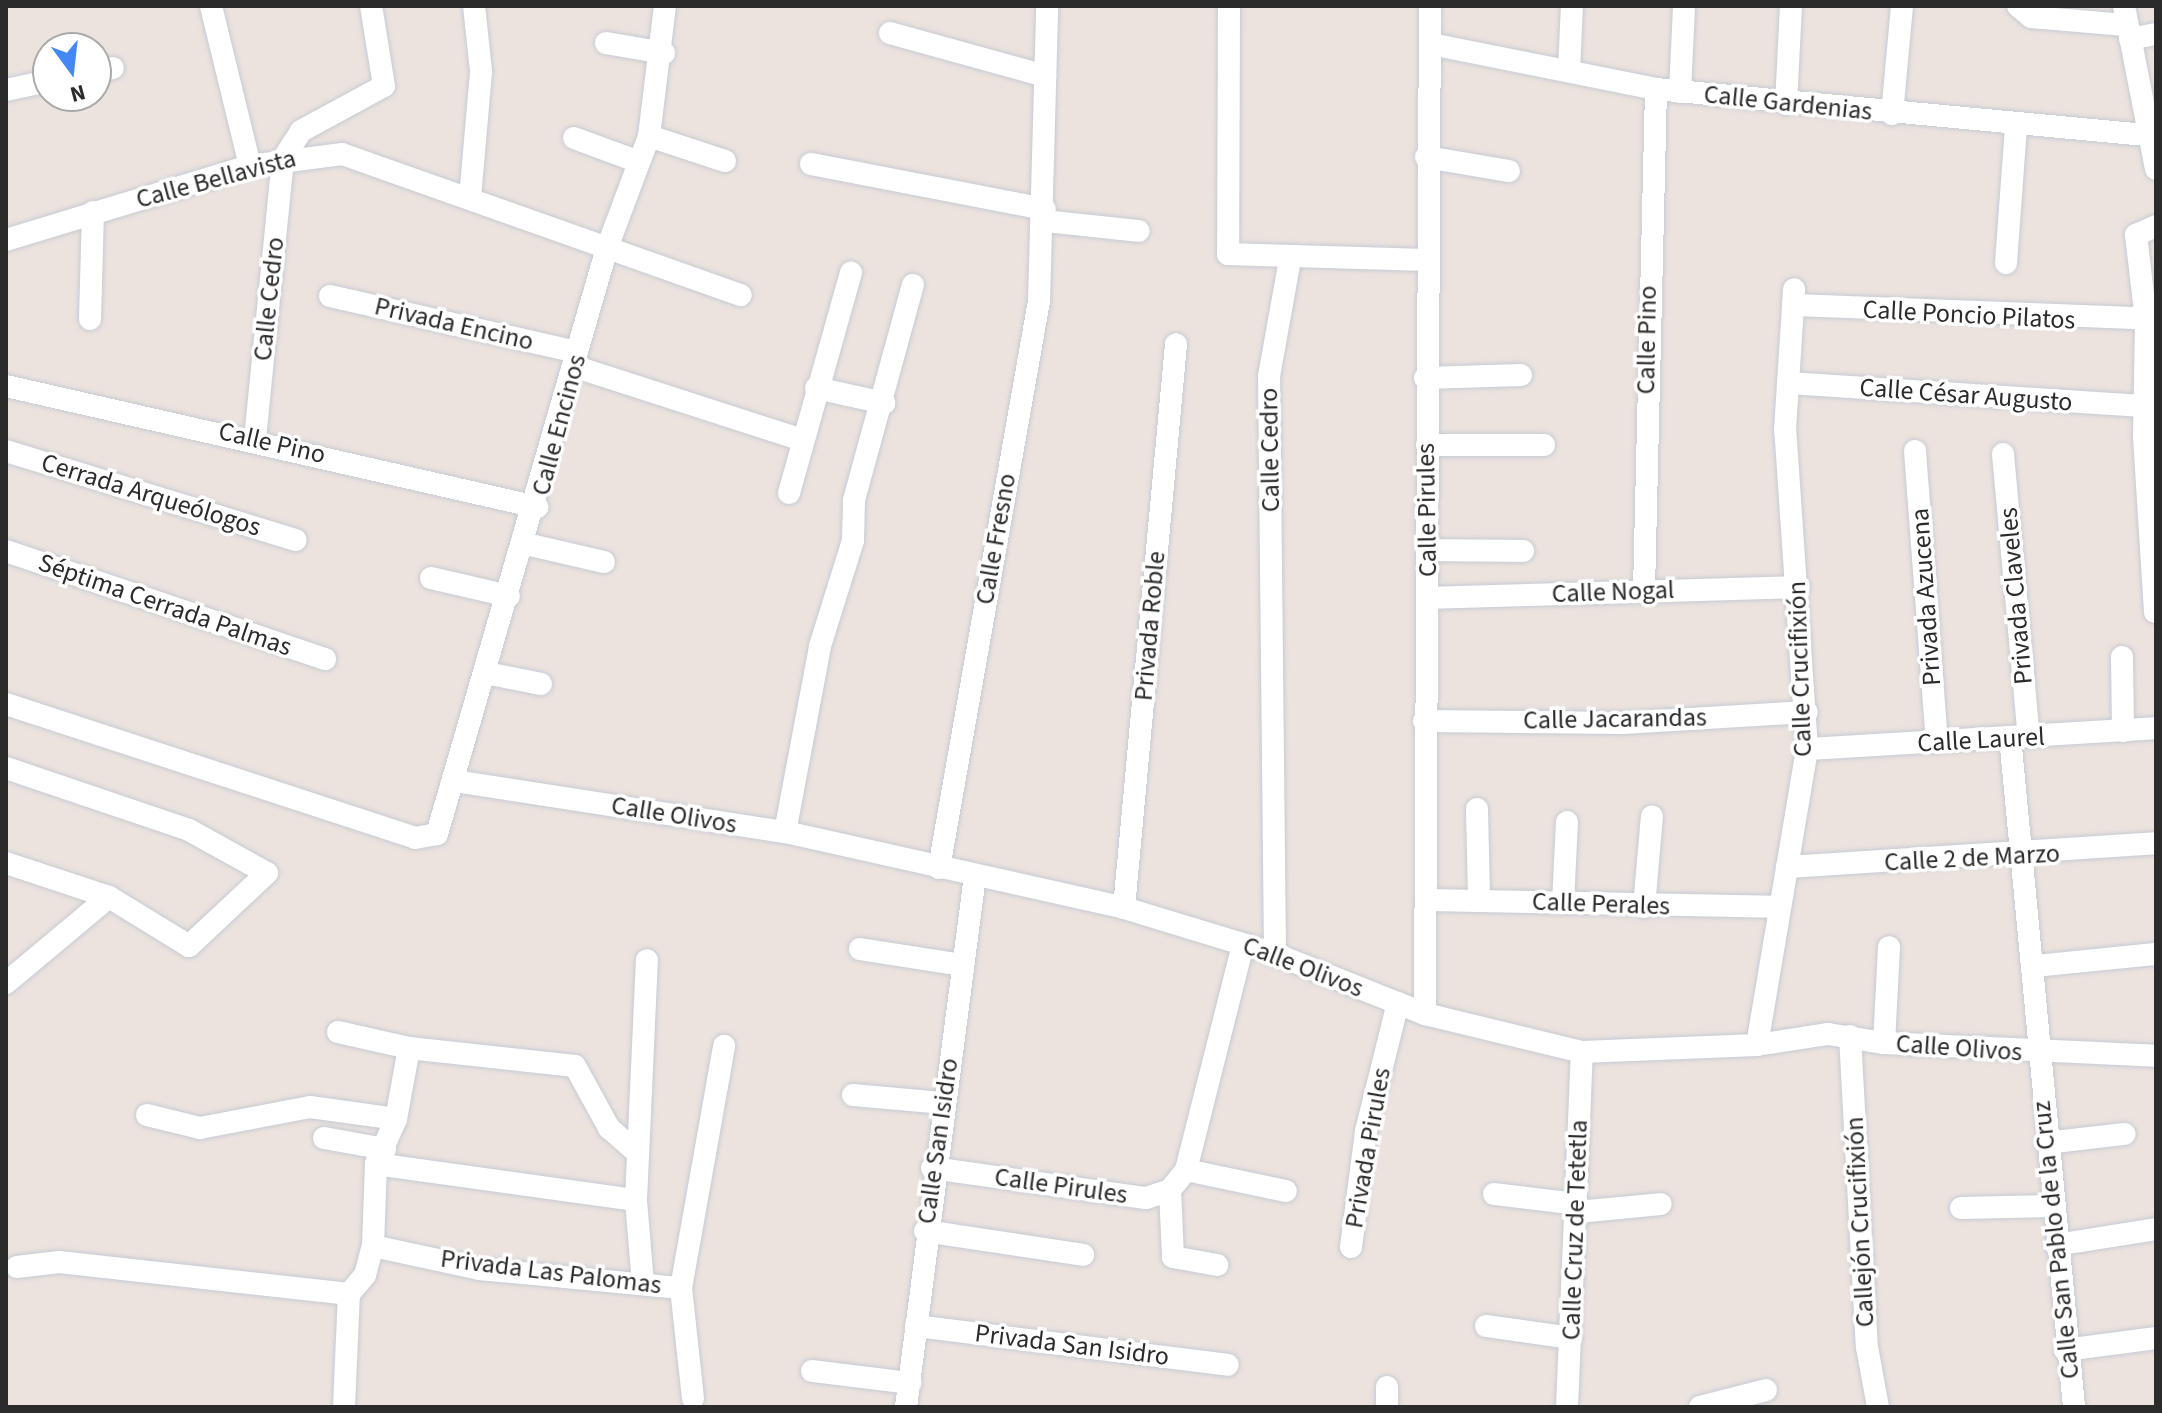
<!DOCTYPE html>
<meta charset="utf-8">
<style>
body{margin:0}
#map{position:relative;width:2162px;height:1413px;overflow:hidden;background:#ece3de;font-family:"Source Sans 3",sans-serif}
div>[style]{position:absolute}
.roads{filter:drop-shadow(0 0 2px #c6cbd4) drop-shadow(0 0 2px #c6cbd4)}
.minor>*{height:22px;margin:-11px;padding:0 11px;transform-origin:11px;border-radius:11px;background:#fff}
span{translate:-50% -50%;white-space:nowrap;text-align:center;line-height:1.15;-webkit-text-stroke:7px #fff;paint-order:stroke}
.street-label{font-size:26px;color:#2b2b2b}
.frame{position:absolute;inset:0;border:8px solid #2b2b2b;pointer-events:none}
.north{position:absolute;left:32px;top:32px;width:80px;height:80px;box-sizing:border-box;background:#fff;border:2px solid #aaa;border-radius:50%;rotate:165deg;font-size:22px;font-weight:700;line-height:32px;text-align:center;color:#2b2b2b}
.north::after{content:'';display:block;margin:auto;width:28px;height:36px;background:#4388f4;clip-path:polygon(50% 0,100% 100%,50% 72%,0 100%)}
</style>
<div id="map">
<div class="roads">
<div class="minor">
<i style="left:211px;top:6px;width:165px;rotate:76.3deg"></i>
<i style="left:1229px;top:6px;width:248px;rotate:90.2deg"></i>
<i style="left:1228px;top:254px;width:197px;rotate:1.7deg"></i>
<i style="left:2018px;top:6px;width:17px;rotate:40deg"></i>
<i style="left:2031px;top:17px;width:95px;rotate:4.8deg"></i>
<i style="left:2124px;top:6px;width:166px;rotate:78.9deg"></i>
<i style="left:890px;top:33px;width:161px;rotate:15.5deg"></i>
<i style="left:2130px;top:39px;width:26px;rotate:-11deg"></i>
<i style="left:606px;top:43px;width:59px;rotate:9.8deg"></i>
<i style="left:1431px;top:44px;width:229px;rotate:11.3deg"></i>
<i style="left:1656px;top:89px;width:502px;rotate:5.37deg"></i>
<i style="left:96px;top:71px;width:17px;rotate:-10deg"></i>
<i style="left:1569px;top:71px;width:65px;rotate:-87.4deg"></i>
<i style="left:6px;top:90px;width:43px;rotate:-12.1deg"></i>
<i style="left:1680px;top:92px;width:86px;rotate:-87.3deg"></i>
<i style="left:1786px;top:104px;width:98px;rotate:-87.1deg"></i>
<i style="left:1892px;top:114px;width:108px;rotate:-84.7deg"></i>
<i style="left:649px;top:136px;width:80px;rotate:18.2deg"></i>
<i style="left:574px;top:138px;width:69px;rotate:20.3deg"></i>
<i style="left:1426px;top:157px;width:84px;rotate:9.6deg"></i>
<i style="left:811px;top:164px;width:238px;rotate:10.9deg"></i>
<i style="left:470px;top:198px;width:127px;rotate:-85deg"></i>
<i style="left:481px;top:71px;width:65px;rotate:-96.1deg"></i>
<i style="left:1045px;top:221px;width:94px;rotate:6.1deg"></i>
<i style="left:6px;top:240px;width:255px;rotate:-16.9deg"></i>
<i style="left:250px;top:166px;width:93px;rotate:-7.4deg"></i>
<i style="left:342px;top:154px;width:423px;rotate:19.5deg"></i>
<i style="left:2006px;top:263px;width:137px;rotate:-85.8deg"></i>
<i style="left:330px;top:296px;width:253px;rotate:12.8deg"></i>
<i style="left:1793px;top:305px;width:363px;rotate:2.2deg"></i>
<i style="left:90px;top:319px;width:107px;rotate:-88.4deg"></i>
<i style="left:573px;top:366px;width:241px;rotate:17.9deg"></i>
<i style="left:1425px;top:378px;width:96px;rotate:-1.8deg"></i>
<i style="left:1788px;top:383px;width:356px;rotate:3.7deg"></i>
<i style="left:6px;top:386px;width:545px;rotate:12.84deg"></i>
<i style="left:816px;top:388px;width:70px;rotate:12.4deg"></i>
<i style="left:255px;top:439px;width:281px;rotate:-84.3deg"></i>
<i style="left:283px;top:159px;width:33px;rotate:-57deg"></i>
<i style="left:301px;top:131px;width:94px;rotate:-28.5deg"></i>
<i style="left:384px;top:86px;width:81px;rotate:-99.2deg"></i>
<i style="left:1427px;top:445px;width:117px"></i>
<i style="left:6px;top:451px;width:303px;rotate:17.1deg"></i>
<i style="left:1915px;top:451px;width:292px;rotate:85.7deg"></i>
<i style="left:2003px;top:454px;width:284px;rotate:84.8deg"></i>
<i style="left:789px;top:493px;width:229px;rotate:-74.3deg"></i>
<i style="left:526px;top:544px;width:80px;rotate:13deg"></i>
<i style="left:1428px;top:550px;width:95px;rotate:0.6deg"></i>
<i style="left:6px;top:551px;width:337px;rotate:18.7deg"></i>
<i style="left:431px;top:578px;width:80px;rotate:13deg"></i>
<i style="left:1644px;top:591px;width:502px;rotate:-88.63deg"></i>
<i style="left:1428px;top:598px;width:371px;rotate:-1.7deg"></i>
<i style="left:2155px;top:612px;width:176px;rotate:-93.6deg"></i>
<i style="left:2144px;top:436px;width:115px;rotate:-89deg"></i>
<i style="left:2146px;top:321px;width:87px;rotate:-96.6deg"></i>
<i style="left:2136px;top:235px;width:22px;rotate:-24deg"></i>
<i style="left:2122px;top:657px;width:74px;rotate:89.2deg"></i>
<i style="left:486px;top:673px;width:56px;rotate:11.3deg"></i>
<i style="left:6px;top:704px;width:430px;rotate:18.1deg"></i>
<i style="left:415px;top:838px;width:22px;rotate:-10deg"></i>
<i style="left:437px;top:834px;width:610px;rotate:-73.82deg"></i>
<i style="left:607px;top:248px;width:120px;rotate:-69.4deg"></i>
<i style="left:649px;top:136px;width:131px;rotate:-83deg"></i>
<i style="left:1424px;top:721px;width:199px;rotate:0.6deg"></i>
<i style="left:1623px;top:723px;width:184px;rotate:-3.4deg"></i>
<i style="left:2010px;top:737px;width:673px;rotate:84.54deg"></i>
<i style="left:1807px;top:749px;width:350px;rotate:-3.4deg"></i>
<i style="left:6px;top:768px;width:193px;rotate:18.7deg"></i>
<i style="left:189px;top:830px;width:89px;rotate:28.9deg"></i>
<i style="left:267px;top:873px;width:107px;rotate:136.9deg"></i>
<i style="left:189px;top:946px;width:94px;rotate:-148.5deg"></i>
<i style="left:109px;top:897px;width:108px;rotate:-161.7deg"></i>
<i style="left:455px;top:781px;width:334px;rotate:8.8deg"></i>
<i style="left:785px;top:832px;width:347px;rotate:12.6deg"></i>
<i style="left:1124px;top:908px;width:158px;rotate:16.9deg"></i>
<i style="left:1275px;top:954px;width:162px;rotate:21.8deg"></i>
<i style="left:1425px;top:1014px;width:162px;rotate:13.6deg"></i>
<i style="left:1582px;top:1052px;width:175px;rotate:-2.3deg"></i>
<i style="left:1757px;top:1045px;width:72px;rotate:-8.8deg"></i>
<i style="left:1828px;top:1034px;width:57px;rotate:9.1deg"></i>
<i style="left:1884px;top:1043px;width:272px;rotate:2.7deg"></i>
<i style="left:1477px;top:809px;width:91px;rotate:88.7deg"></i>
<i style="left:785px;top:832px;width:189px;rotate:-79.3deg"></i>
<i style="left:820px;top:646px;width:110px;rotate:-72.6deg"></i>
<i style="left:853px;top:541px;width:41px;rotate:-88.6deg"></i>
<i style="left:854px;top:500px;width:223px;rotate:-74.7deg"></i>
<i style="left:1787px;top:867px;width:370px;rotate:-3.7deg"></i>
<i style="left:939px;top:868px;width:576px;rotate:-80deg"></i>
<i style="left:1039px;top:301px;width:295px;rotate:-88.4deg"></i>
<i style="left:1426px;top:900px;width:350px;rotate:1.1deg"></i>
<i style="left:1563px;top:903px;width:81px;rotate:-87.2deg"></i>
<i style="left:1644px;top:907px;width:91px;rotate:-85deg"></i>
<i style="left:1124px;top:908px;width:566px;rotate:-84.73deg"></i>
<i style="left:860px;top:949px;width:103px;rotate:8.9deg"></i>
<i style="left:1275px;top:954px;width:578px;rotate:-90.59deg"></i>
<i style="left:1269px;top:376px;width:119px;rotate:-79.8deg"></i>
<i style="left:2035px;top:966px;width:122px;rotate:-5.7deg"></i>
<i style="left:6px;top:983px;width:134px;rotate:-39.9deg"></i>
<i style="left:1425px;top:1014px;width:1008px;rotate:-89.72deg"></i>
<i style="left:338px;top:1032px;width:73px;rotate:12.7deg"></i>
<i style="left:409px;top:1048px;width:167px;rotate:6.2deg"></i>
<i style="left:575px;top:1066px;width:71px;rotate:61.3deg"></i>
<i style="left:609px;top:1128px;width:38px;rotate:41deg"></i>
<i style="left:1850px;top:1036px;width:311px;rotate:86.9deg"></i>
<i style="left:1867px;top:1347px;width:61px;rotate:79.6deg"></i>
<i style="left:1884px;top:1043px;width:96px;rotate:-87deg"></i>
<i style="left:1757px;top:1045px;width:300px;rotate:-80.4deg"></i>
<i style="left:1807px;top:749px;width:320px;rotate:-93.9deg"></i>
<i style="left:1785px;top:430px;width:141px;rotate:-86.3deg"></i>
<i style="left:853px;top:1095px;width:89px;rotate:5.1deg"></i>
<i style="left:147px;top:1115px;width:55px;rotate:13.8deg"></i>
<i style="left:200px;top:1128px;width:112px;rotate:-10.8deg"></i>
<i style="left:310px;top:1107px;width:87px;rotate:7.9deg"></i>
<i style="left:324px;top:1138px;width:62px;rotate:10.2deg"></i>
<i style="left:2046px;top:1143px;width:79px;rotate:-6.6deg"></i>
<i style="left:376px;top:1164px;width:262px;rotate:7.9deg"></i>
<i style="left:932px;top:1168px;width:216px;rotate:8deg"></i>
<i style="left:1146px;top:1198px;width:25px;rotate:-18deg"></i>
<i style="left:1170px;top:1190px;width:26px;rotate:-51deg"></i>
<i style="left:1186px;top:1170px;width:233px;rotate:-75.8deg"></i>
<i style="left:1186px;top:1170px;width:102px;rotate:11.9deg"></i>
<i style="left:1170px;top:1190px;width:67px;rotate:87.4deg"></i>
<i style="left:1173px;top:1257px;width:45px;rotate:10.3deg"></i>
<i style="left:1494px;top:1194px;width:84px;rotate:6.9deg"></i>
<i style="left:1961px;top:1208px;width:91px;rotate:-1.3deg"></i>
<i style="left:1577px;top:1212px;width:84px;rotate:-5.4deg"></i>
<i style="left:925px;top:1231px;width:160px;rotate:8.6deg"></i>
<i style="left:2056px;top:1245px;width:101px;rotate:-9.1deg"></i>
<i style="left:373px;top:1246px;width:82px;rotate:-87.9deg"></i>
<i style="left:376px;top:1164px;width:49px;rotate:-66deg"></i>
<i style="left:396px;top:1119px;width:72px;rotate:-79.6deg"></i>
<i style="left:1351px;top:1247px;width:117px;rotate:-82.6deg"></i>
<i style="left:1366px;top:1131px;width:132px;rotate:-76deg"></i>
<i style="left:17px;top:1267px;width:42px;rotate:-6.8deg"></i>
<i style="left:59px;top:1262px;width:292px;rotate:6.3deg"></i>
<i style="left:349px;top:1294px;width:25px;rotate:-50deg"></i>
<i style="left:365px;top:1275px;width:30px;rotate:-75deg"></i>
<i style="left:373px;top:1246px;width:108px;rotate:12.2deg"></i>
<i style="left:479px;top:1269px;width:203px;rotate:5.4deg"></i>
<i style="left:681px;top:1288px;width:246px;rotate:-79.9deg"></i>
<i style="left:643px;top:1284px;width:84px;rotate:-94.8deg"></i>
<i style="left:636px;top:1200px;width:240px;rotate:-87.4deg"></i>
<i style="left:681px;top:1288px;width:111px;rotate:83.8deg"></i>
<i style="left:916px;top:1326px;width:314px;rotate:7.1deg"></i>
<i style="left:1486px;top:1326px;width:86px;rotate:8deg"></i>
<i style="left:2065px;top:1350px;width:92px;rotate:-7.5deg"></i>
<i style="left:812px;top:1371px;width:99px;rotate:7deg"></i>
<i style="left:1387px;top:1387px;width:20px;rotate:90deg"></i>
<i style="left:344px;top:1407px;width:113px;rotate:-87.5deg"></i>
<i style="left:906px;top:1407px;width:535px;rotate:-82.6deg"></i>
<i style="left:1567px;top:1407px;width:355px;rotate:-87.6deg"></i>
<i style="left:1700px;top:1407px;width:68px;rotate:-14.4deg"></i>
</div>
</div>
<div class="street-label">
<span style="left:1788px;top:103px;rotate:6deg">Calle Gardenias</span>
<span style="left:216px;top:179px;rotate:-15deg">Calle Bellavista</span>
<span style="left:269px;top:299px;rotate:-84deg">Calle Cedro</span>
<span style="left:1969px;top:315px;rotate:3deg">Calle Poncio Pilatos</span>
<span style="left:454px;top:324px;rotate:13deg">Privada Encino</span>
<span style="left:1647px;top:340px;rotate:-89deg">Calle Pino</span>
<span style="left:1966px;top:395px;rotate:4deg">Calle César Augusto</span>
<span style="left:559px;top:425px;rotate:-75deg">Calle Encinos</span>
<span style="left:272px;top:443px;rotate:13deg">Calle Pino</span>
<span style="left:1270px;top:450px;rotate:-91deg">Calle Cedro</span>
<span style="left:151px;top:495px;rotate:17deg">Cerrada Arqueólogos</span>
<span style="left:1427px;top:510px;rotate:-91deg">Calle Pirules</span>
<span style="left:996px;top:539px;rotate:-80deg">Calle Fresno</span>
<span style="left:1613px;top:592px;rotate:-2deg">Calle Nogal</span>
<span style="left:2016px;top:596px;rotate:-95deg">Privada Claveles</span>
<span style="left:1926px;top:597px;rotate:-94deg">Privada Azucena</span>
<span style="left:165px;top:605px;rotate:19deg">Séptima Cerrada Palmas</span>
<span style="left:1150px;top:626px;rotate:-85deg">Privada Roble</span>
<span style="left:1800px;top:669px;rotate:-92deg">Calle Crucifixión</span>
<span style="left:1615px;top:719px;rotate:-1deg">Calle Jacarandas</span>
<span style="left:1981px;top:740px;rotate:-3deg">Calle Laurel</span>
<span style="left:674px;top:815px;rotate:9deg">Calle Olivos</span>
<span style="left:1972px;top:858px;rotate:-3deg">Calle 2 de Marzo</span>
<span style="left:1601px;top:904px;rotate:2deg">Calle Perales</span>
<span style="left:1303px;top:967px;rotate:21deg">Calle Olivos</span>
<span style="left:1959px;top:1048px;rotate:4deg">Calle Olivos</span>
<span style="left:938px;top:1141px;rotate:-82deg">Calle San Isidro</span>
<span style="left:1368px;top:1148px;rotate:-80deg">Privada Pirules</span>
<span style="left:1061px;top:1186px;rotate:8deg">Calle Pirules</span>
<span style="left:1860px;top:1222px;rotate:-93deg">Callejón Crucifixión</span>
<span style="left:1575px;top:1230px;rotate:-88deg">Calle Cruz de Tetetla</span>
<span style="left:2056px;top:1240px;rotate:-96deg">Calle San Pablo de la Cruz</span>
<span style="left:551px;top:1272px;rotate:7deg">Privada Las Palomas</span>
<span style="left:1072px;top:1345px;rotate:7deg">Privada San Isidro</span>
</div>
<div class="frame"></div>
<div class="north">N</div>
</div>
